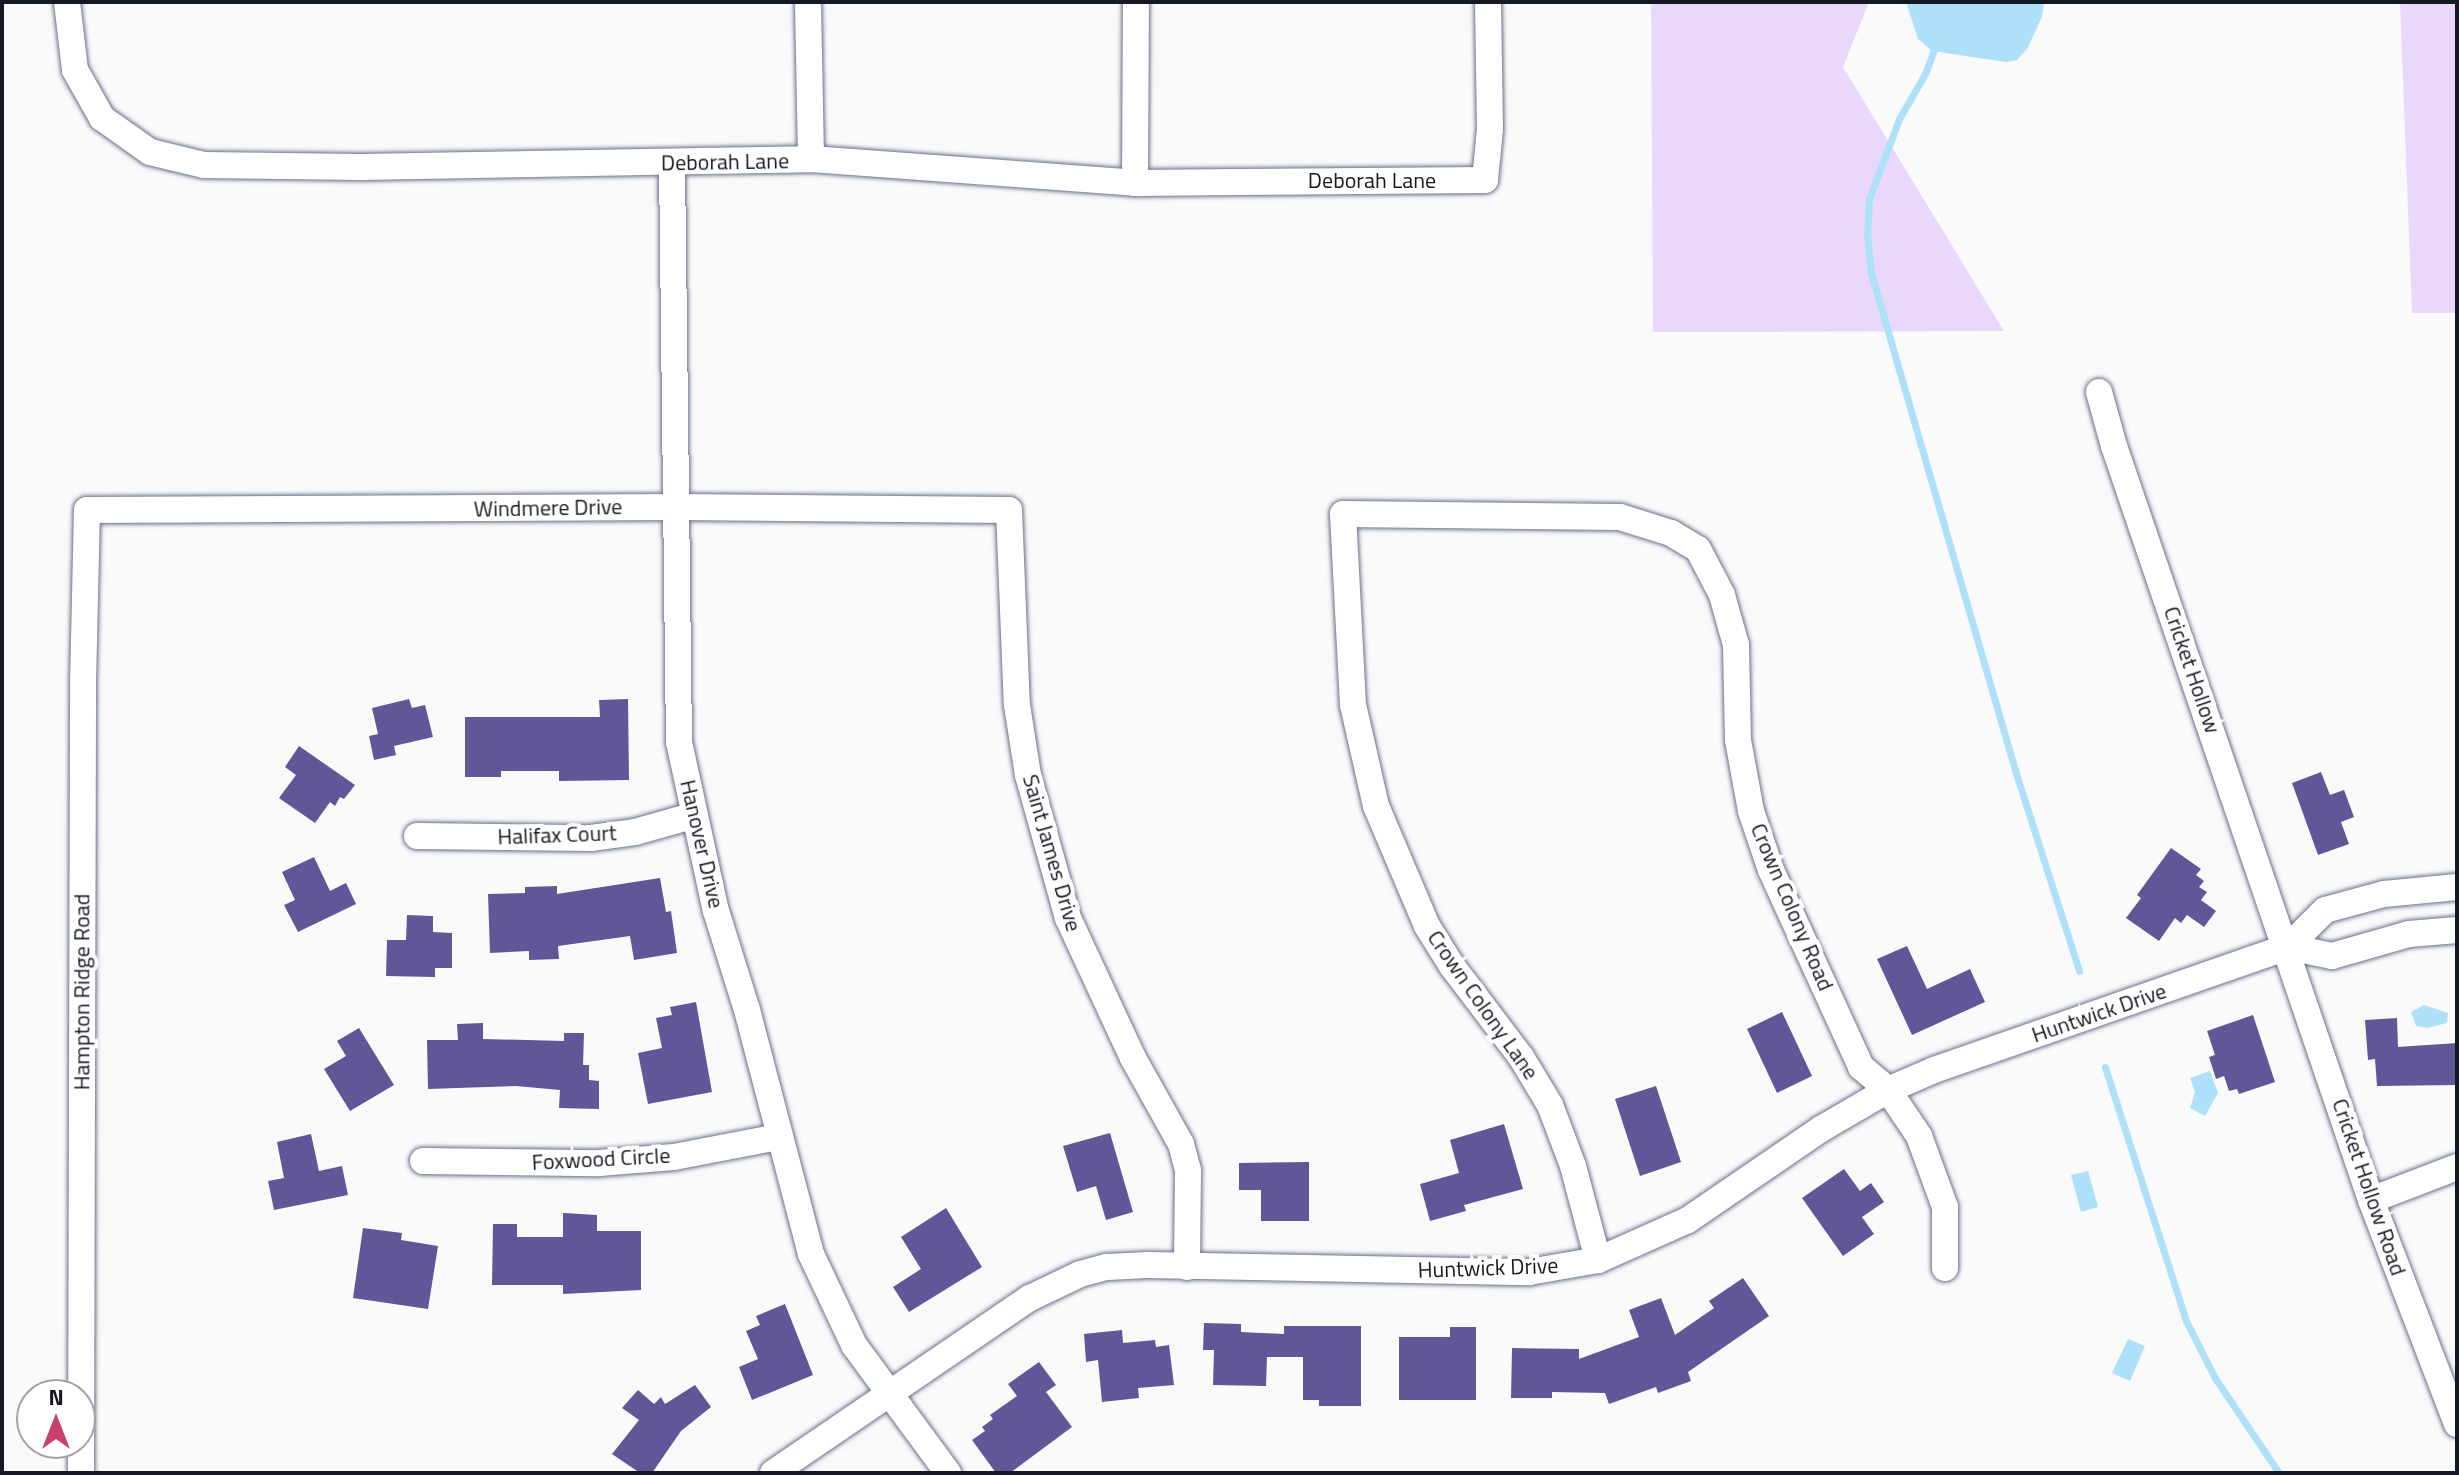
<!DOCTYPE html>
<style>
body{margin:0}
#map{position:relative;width:2459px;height:1475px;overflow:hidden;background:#fafafa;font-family:"Titillium Web",sans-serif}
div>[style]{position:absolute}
.green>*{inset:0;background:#e9d8fc}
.water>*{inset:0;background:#afe0f9}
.stream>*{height:7px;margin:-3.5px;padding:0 3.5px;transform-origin:3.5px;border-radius:3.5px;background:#afe0f9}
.building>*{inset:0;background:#5f5798}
.roads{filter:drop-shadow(0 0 2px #67718c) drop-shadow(0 0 2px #67718c)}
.minor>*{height:26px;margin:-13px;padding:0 13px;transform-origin:13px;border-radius:13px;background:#fff}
span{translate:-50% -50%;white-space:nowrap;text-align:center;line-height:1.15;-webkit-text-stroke:8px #fff;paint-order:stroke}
.street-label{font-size:22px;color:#141822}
.frame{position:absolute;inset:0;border:4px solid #141822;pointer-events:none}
.north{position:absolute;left:16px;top:1379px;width:80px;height:80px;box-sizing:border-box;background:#fff;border:2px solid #a1a3a7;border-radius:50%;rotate:0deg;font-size:22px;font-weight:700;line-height:32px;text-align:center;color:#141822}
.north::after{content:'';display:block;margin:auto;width:28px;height:36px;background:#cb3e70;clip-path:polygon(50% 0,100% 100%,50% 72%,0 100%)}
</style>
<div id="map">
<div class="green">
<i style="clip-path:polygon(1651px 2px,1869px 2px,1843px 67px,2004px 331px,1653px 332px)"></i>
<i style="clip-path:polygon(2400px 2px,2457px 2px,2457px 313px,2412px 313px)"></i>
</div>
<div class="water">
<i style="clip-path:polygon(1906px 2px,2044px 2px,2042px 17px,2027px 49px,2017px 60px,2006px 62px,1932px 51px,1918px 39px)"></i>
<i style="clip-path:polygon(2424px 1005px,2448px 1013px,2447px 1023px,2427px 1028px,2416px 1026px,2411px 1012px)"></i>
<i style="clip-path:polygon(2210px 1071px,2218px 1093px,2205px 1116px,2190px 1108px,2195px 1092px,2190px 1078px)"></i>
<i style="clip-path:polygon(2088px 1171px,2098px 1207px,2081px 1212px,2071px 1175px)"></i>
<i style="clip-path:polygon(2128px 1339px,2145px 1346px,2130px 1381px,2112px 1373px)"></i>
</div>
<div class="stream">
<i style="left:1936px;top:44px;width:30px;rotate:110deg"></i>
<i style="left:1926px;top:72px;width:54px;rotate:119.9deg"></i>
<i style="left:1899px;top:119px;width:85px;rotate:110.6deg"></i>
<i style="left:1869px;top:199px;width:34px;rotate:93deg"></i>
<i style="left:1867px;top:233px;width:40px;rotate:84.3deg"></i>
<i style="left:1871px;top:273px;width:517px;rotate:73.84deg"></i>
<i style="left:2015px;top:770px;width:211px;rotate:72.3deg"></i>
<i style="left:2105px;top:1067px;width:267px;rotate:72.3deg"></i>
<i style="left:2186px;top:1321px;width:64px;rotate:63deg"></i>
<i style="left:2215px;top:1378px;width:115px;rotate:56deg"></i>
</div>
<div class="building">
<i style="clip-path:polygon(409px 699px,412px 708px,425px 705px,433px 737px,394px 746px,396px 755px,374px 760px,369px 736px,378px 734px,372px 708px)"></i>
<i style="clip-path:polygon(628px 699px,629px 780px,559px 781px,559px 771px,501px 771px,501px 777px,465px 777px,465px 717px,600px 717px,599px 700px)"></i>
<i style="clip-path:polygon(299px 746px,355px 785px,344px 799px,340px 797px,335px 806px,330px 802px,315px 823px,279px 798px,296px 775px,285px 767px)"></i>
<i style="clip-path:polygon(2321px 772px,2330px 795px,2344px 790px,2354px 817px,2341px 822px,2349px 844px,2318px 855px,2292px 783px)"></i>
<i style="clip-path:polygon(2171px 848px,2201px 869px,2196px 875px,2204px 881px,2199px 887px,2207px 892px,2201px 900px,2216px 911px,2204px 927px,2187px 915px,2181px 923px,2175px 918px,2159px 941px,2126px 918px,2141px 898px,2137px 895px)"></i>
<i style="clip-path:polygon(314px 857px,330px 891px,346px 883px,356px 904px,298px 932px,284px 905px,295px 900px,282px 872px)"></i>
<i style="clip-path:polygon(660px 878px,666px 912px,671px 911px,677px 953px,634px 960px,630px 936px,558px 946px,559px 959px,529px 960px,529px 951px,490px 953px,488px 894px,525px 893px,525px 887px,557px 886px,557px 894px)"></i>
<i style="clip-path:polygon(407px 915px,433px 916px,433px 932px,452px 933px,452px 968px,435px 968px,435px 977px,386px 976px,387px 940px,406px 940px)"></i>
<i style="clip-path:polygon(1907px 946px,1927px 989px,1970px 969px,1985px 1002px,1912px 1035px,1877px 959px)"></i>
<i style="clip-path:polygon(696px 1002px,712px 1092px,648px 1104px,638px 1053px,662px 1048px,656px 1018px,672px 1015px,670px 1007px)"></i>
<i style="clip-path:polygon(1782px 1012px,1812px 1076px,1777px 1093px,1747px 1029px)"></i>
<i style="clip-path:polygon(2253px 1015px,2275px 1082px,2239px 1094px,2237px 1089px,2229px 1091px,2224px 1076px,2216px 1079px,2209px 1057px,2215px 1055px,2207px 1031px)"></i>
<i style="clip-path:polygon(2397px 1018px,2398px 1047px,2457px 1043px,2457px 1085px,2377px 1086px,2375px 1059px,2368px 1060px,2365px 1020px)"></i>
<i style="clip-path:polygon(483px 1023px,483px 1039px,564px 1041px,564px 1033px,584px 1033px,583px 1065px,589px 1065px,589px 1080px,599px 1081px,599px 1109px,559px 1108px,560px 1090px,516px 1086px,428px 1089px,427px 1040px,458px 1040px,457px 1024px)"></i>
<i style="clip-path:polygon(359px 1028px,394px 1085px,350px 1111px,324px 1069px,346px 1056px,337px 1041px)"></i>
<i style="clip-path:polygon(1656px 1086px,1681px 1162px,1640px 1176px,1615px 1099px)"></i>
<i style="clip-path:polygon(1504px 1124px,1523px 1189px,1464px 1205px,1466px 1211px,1430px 1221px,1420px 1184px,1459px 1173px,1450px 1140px)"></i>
<i style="clip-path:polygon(1110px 1133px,1133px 1212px,1106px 1220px,1096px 1186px,1077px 1192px,1063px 1146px)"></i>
<i style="clip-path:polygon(311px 1134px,319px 1171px,342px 1166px,348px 1195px,274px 1210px,268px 1181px,284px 1178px,277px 1142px)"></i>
<i style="clip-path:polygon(1309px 1162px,1309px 1221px,1261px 1221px,1261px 1190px,1239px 1190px,1239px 1163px)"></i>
<i style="clip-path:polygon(1844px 1169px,1860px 1191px,1871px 1183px,1884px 1202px,1862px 1217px,1874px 1234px,1843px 1256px,1802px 1198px)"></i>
<i style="clip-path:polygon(946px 1208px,982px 1267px,909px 1312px,893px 1287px,921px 1269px,901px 1237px)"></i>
<i style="clip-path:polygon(563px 1213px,597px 1215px,597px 1231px,641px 1231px,641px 1290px,563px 1294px,563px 1285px,492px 1285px,493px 1224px,517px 1224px,517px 1237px,563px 1237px)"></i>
<i style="clip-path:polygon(363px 1228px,402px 1233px,401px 1240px,438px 1246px,428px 1309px,353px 1298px)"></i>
<i style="clip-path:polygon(1743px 1278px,1769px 1316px,1688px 1372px,1691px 1381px,1658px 1393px,1656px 1387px,1609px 1404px,1605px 1393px,1552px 1392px,1552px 1398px,1511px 1398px,1512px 1348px,1579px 1349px,1579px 1359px,1639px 1337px,1629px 1310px,1661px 1298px,1675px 1335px,1714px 1308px,1709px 1301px)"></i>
<i style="clip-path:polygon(785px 1304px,813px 1375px,752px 1400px,739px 1367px,758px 1359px,746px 1331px,760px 1325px,756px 1316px)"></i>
<i style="clip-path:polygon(1204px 1323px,1241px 1324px,1241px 1332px,1284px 1334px,1284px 1326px,1361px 1326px,1361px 1406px,1319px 1406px,1319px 1400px,1303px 1400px,1303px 1357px,1267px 1357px,1266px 1386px,1213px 1385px,1214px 1350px,1203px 1350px)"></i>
<i style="clip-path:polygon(1450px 1327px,1476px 1327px,1476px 1400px,1399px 1400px,1399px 1337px,1450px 1337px)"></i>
<i style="clip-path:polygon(1122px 1330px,1123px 1343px,1155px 1340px,1156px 1347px,1169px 1345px,1174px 1385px,1138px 1388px,1139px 1398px,1102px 1402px,1098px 1360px,1086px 1362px,1084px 1334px)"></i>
<i style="clip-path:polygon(1039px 1362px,1056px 1385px,1046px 1392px,1072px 1427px,1010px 1473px,996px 1473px,972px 1440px,985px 1431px,982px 1427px,993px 1419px,990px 1415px,1017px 1396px,1008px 1384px)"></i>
<i style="clip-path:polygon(695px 1385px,711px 1407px,681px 1431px,652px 1473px,640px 1473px,612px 1454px,639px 1420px,622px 1408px,638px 1390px,654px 1404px,661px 1397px,665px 1404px)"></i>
</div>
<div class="roads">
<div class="minor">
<i style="left:67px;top:2px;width:68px;rotate:83.3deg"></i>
<i style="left:75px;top:70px;width:55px;rotate:60.6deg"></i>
<i style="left:102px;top:118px;width:59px;rotate:35.3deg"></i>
<i style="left:150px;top:152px;width:56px;rotate:13.5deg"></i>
<i style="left:204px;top:165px;width:157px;rotate:0.7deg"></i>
<i style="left:361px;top:167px;width:450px;rotate:-1deg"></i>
<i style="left:811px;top:159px;width:325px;rotate:4.2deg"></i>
<i style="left:1135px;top:183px;width:350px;rotate:-0.5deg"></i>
<i style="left:1485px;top:180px;width:51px;rotate:-84.4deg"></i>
<i style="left:1490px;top:129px;width:127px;rotate:-90.9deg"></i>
<i style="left:808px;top:2px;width:157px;rotate:88.9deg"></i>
<i style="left:672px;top:163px;width:579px;rotate:89.31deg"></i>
<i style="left:679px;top:742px;width:173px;rotate:77.7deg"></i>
<i style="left:716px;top:911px;width:104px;rotate:72.6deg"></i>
<i style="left:747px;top:1010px;width:252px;rotate:75.3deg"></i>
<i style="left:811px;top:1254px;width:101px;rotate:64.7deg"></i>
<i style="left:854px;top:1345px;width:159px;rotate:53.7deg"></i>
<i style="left:1135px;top:183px;width:181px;rotate:-89.7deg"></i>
<i style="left:2099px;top:392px;width:56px;rotate:74.5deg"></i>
<i style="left:2114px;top:446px;width:797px;rotate:71.18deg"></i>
<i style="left:2371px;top:1200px;width:240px;rotate:69deg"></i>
<i style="left:417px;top:836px;width:174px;rotate:0.7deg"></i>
<i style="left:591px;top:838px;width:44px;rotate:-7.8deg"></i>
<i style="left:635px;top:832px;width:62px;rotate:-15.8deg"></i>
<i style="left:2288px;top:947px;width:45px;rotate:11.6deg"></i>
<i style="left:2332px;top:956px;width:80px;rotate:-15.9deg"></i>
<i style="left:2409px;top:934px;width:48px;rotate:-4.8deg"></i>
<i style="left:423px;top:1161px;width:176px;rotate:0.7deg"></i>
<i style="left:599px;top:1163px;width:75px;rotate:-4.6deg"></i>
<i style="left:674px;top:1157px;width:106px;rotate:-10.9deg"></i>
<i style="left:2371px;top:1200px;width:92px;rotate:-21deg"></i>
<i style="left:1598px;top:1260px;width:97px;rotate:-104.9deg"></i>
<i style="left:1573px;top:1166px;width:65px;rotate:-110.7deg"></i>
<i style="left:1550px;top:1105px;width:56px;rotate:-121.1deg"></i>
<i style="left:1521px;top:1057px;width:114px;rotate:-127.2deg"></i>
<i style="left:1452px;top:966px;width:47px;rotate:-122deg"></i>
<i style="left:1427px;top:926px;width:130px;rotate:-113deg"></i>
<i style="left:1376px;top:806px;width:104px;rotate:-102.8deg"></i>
<i style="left:1353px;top:705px;width:191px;rotate:-93deg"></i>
<i style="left:1343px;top:514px;width:277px;rotate:0.6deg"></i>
<i style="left:1620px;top:517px;width:53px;rotate:17.4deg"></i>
<i style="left:1671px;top:533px;width:31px;rotate:31deg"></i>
<i style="left:1698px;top:549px;width:52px;rotate:62.4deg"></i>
<i style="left:1722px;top:595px;width:52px;rotate:74.4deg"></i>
<i style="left:1736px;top:645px;width:95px;rotate:88.8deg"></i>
<i style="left:1738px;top:740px;width:72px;rotate:79.6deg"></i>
<i style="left:1751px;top:811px;width:62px;rotate:71.3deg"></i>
<i style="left:1771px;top:870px;width:217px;rotate:65.4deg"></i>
<i style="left:1861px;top:1067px;width:35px;rotate:40deg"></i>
<i style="left:1888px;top:1090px;width:55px;rotate:56deg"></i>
<i style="left:1919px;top:1136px;width:76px;rotate:69.9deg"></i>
<i style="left:1945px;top:1207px;width:61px;rotate:90deg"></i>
<i style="left:81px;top:1473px;width:788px;rotate:-89.85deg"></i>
<i style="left:83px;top:685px;width:175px;rotate:-88.7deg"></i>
<i style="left:87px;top:510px;width:589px;rotate:-0.29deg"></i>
<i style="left:676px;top:507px;width:333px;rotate:0.5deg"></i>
<i style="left:1009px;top:510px;width:195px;rotate:87.7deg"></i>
<i style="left:1017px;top:705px;width:71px;rotate:81.1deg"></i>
<i style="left:1028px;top:775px;width:148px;rotate:74.4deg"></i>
<i style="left:1068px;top:918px;width:154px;rotate:65.1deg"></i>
<i style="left:1133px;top:1058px;width:98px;rotate:60.8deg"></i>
<i style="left:1181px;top:1144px;width:27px;rotate:75deg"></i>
<i style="left:1188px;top:1170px;width:97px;rotate:90.6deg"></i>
<i style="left:773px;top:1473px;width:311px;rotate:-34.3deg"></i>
<i style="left:1030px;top:1298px;width:55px;rotate:-25.6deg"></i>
<i style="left:1080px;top:1274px;width:28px;rotate:-15deg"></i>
<i style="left:1107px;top:1267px;width:41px;rotate:-2.8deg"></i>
<i style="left:1148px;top:1265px;width:381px;rotate:1.1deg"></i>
<i style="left:1529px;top:1272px;width:70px;rotate:-9.9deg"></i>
<i style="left:1598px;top:1260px;width:98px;rotate:-24deg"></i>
<i style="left:1688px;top:1220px;width:161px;rotate:-34.4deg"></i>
<i style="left:1821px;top:1129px;width:78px;rotate:-30.2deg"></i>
<i style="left:1888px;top:1090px;width:50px;rotate:-23.5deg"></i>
<i style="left:1934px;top:1070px;width:375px;rotate:-19.2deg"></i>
<i style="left:2288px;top:947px;width:52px;rotate:-45deg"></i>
<i style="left:2325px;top:910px;width:61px;rotate:-15.2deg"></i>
<i style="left:2384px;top:894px;width:73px;rotate:-5.5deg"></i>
</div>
</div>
<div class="street-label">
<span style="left:725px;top:162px;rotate:-1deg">Deborah Lane</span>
<span style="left:1372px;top:181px">Deborah Lane</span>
<span style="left:548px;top:508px;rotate:-1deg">Windmere Drive</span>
<span style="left:2192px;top:670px;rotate:71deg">Cricket Hollow</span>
<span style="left:557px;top:835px;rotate:-2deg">Halifax Court</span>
<span style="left:702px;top:844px;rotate:77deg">Hanover Drive</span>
<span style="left:1052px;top:853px;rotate:74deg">Saint James Drive</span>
<span style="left:1792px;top:907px;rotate:67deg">Crown Colony Road</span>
<span style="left:82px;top:992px;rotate:-90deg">Hampton Ridge Road</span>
<span style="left:1483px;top:1005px;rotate:55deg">Crown Colony Lane</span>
<span style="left:2099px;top:1013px;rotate:-19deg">Huntwick Drive</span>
<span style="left:601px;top:1159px;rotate:-3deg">Foxwood Circle</span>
<span style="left:2369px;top:1187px;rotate:71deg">Cricket Hollow Road</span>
<span style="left:1488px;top:1268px;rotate:-2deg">Huntwick Drive</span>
</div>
<div class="frame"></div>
<div class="north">N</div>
</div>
